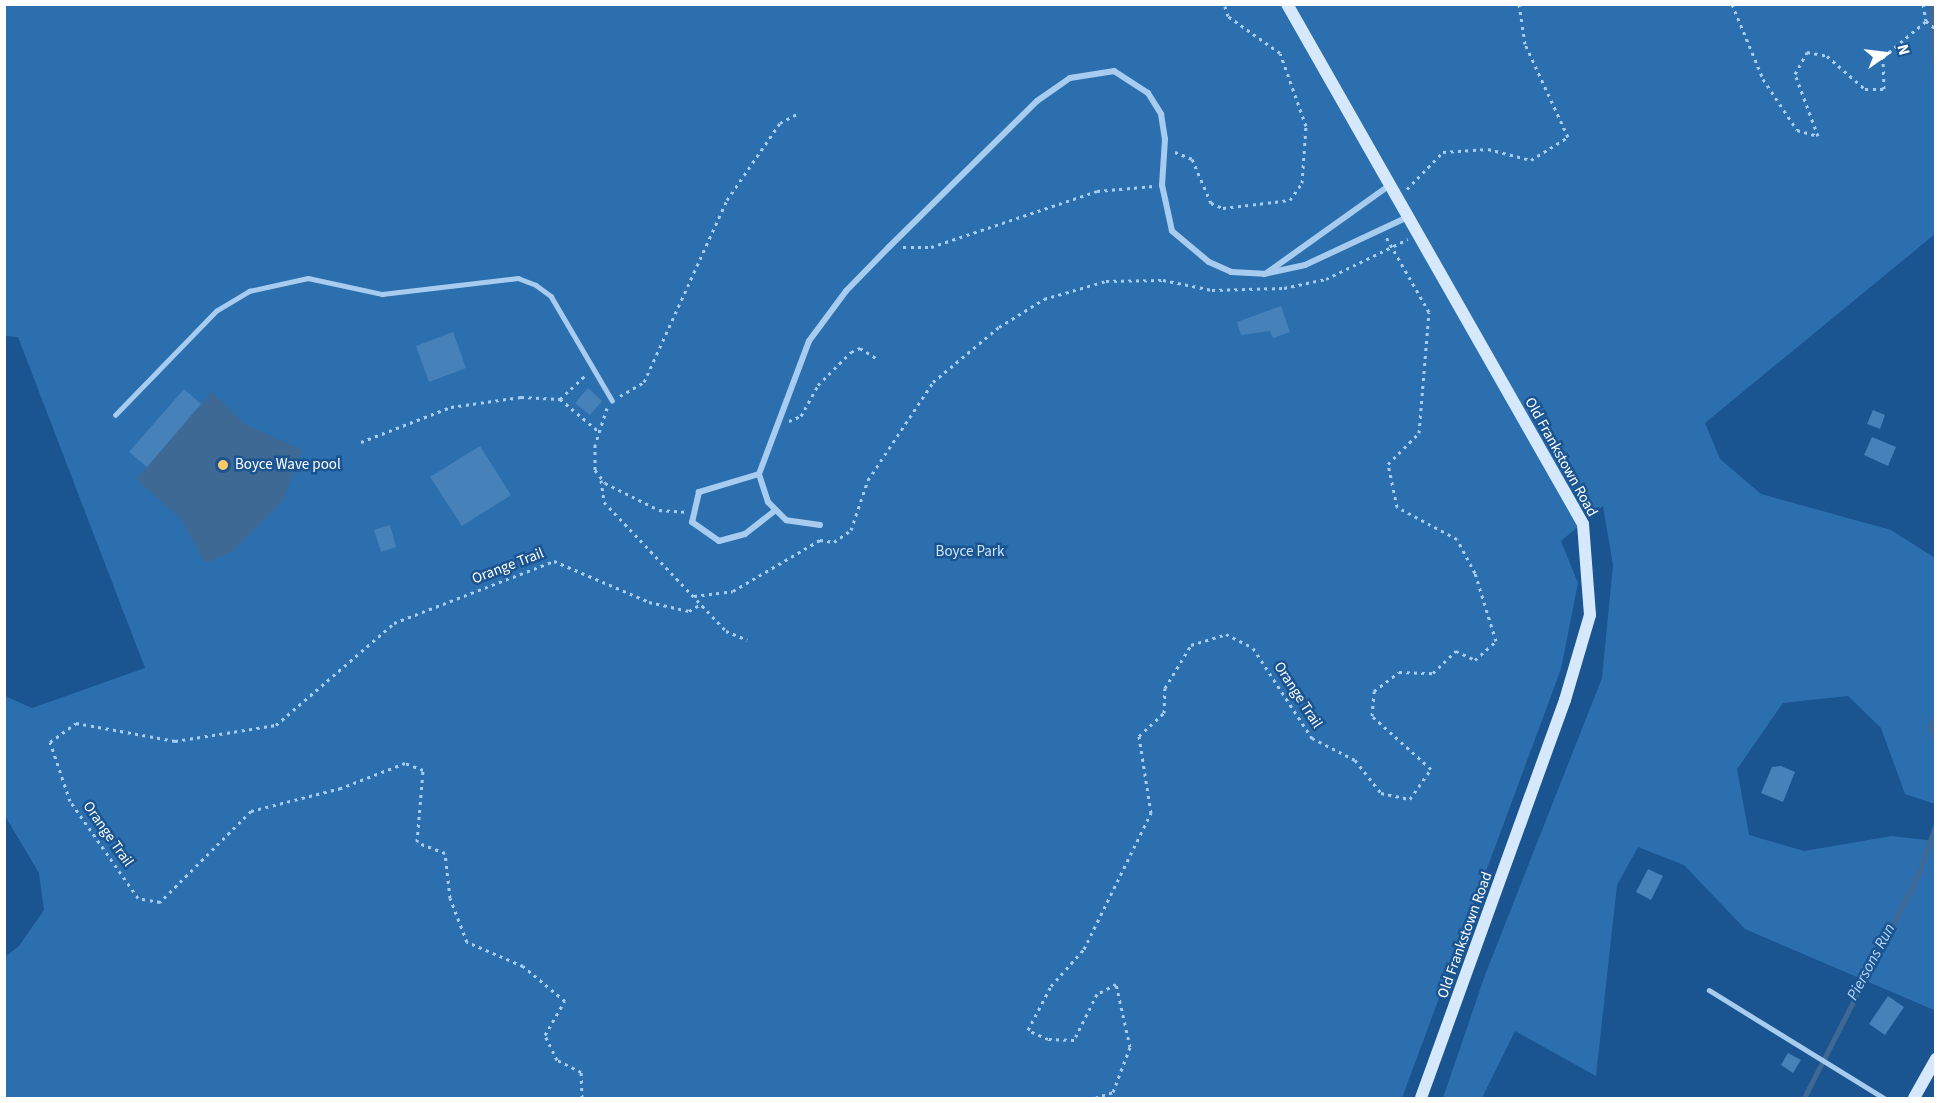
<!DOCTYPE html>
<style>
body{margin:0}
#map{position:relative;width:1940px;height:1103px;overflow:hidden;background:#1a5491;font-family:"Source Sans 3",sans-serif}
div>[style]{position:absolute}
.green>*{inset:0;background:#2c6faf}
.water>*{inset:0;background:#3f6995}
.stream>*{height:4.5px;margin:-2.25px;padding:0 2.25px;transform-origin:2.25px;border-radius:2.25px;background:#3f6995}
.building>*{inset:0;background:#4681ba}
.path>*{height:3px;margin-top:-1.5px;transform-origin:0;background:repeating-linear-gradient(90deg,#a8ccef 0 3px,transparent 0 7.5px)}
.lane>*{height:4.5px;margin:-2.25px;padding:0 2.25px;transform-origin:2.25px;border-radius:2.25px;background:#a8ccef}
.street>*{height:6px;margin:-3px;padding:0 3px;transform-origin:3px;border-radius:3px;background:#a8ccef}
.secondary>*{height:12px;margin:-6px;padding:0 6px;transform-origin:6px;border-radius:6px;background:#d6e8fb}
.dots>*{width:16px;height:16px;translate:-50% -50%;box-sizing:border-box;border:3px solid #1a5491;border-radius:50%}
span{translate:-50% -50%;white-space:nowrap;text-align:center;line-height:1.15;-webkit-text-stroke:5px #1a5491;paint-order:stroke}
.street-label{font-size:15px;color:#fff}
.poi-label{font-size:15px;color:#fff}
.left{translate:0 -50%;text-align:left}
.park-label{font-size:15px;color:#cfe5fb}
.water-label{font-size:16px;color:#b5d6f6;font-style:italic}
.frame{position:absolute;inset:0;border:6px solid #fff;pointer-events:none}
.north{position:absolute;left:1856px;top:24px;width:60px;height:60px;-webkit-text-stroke:4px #1a5491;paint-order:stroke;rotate:76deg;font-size:16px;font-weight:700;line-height:24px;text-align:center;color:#fff}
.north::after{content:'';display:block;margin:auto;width:21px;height:27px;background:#fff;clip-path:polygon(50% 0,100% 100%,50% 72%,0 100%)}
</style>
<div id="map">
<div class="green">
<i style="clip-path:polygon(5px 5px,1935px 5px,1935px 234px,1705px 423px,1720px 459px,1761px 494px,1891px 530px,1935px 558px,1935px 804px,1905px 794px,1881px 728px,1848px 696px,1783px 703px,1737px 769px,1749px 835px,1804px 851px,1892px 836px,1935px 841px,1934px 1010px,1745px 929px,1684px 865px,1638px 847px,1617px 885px,1596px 1076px,1515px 1031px,1482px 1098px,1443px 1098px,1485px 975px,1602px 678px,1613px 565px,1603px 506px,1561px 541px,1578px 583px,1561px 669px,1402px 1098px,5px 1098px,5px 957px,19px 946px,44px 910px,39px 873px,5px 816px,5px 696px,32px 708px,145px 668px,18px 337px,5px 336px)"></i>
</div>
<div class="water">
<i style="clip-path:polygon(212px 392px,245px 424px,302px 450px,283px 501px,232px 552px,205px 563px,181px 519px,136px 479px)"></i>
</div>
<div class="stream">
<i style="left:1931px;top:4px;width:77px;rotate:86.3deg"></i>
<i style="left:1936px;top:717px;width:11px;rotate:124deg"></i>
<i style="left:1930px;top:726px;width:13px;rotate:63deg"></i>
<i style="left:1804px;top:1098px;width:256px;rotate:-63deg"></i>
<i style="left:1920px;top:870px;width:49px;rotate:-70.8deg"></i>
</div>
<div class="building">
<i style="clip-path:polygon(1281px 306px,1290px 332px,1273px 338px,1270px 331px,1241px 335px,1237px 322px)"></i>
<i style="clip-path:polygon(453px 332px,466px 368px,429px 382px,416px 346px)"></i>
<i style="clip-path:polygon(588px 388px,602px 401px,590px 415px,575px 403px)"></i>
<i style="clip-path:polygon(184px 389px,201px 404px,147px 467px,129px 452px)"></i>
<i style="clip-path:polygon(1873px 410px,1885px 415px,1880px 429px,1867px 424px)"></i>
<i style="clip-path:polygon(1872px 437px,1896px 447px,1888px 466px,1864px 455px)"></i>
<i style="clip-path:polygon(480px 446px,511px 495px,462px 526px,430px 477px)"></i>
<i style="clip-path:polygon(390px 525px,396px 547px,381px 552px,374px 530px)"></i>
<i style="clip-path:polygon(1781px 766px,1795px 772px,1783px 802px,1761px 793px,1772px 767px)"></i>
<i style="clip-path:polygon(1648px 869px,1663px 876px,1651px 900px,1636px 892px)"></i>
<i style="clip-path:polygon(1888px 996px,1904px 1007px,1885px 1035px,1869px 1024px)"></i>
<i style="clip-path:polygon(1788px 1053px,1801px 1060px,1793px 1073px,1781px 1065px)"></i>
</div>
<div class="path">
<i style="left:1732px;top:4px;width:81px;rotate:67.5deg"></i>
<i style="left:1763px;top:79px;width:61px;rotate:56.3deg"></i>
<i style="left:1797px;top:130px;width:22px;rotate:16deg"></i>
<i style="left:1818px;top:136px;width:66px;rotate:-110.4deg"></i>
<i style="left:1795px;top:74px;width:25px;rotate:-61deg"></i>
<i style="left:1807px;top:52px;width:20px;rotate:11deg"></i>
<i style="left:1827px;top:56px;width:50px;rotate:41deg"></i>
<i style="left:1865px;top:89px;width:19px"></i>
<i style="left:1884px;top:89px;width:32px;rotate:-92deg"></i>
<i style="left:1883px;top:57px;width:56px;rotate:-39.9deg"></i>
<i style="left:1926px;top:21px;width:13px;rotate:39deg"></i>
<i style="left:1923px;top:4px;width:17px;rotate:80deg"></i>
<i style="left:1175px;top:152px;width:18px;rotate:22deg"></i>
<i style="left:1192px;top:159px;width:48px;rotate:66.6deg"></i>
<i style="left:1211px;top:203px;width:13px;rotate:23deg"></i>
<i style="left:1223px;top:208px;width:67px;rotate:-6.8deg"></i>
<i style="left:1290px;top:200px;width:21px;rotate:-55deg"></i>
<i style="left:1302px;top:183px;width:57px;rotate:-86deg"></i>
<i style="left:1306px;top:126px;width:77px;rotate:-109.6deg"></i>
<i style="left:1280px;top:53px;width:64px;rotate:-144.6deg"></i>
<i style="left:1228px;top:16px;width:13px;rotate:-108deg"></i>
<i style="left:1407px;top:189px;width:52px;rotate:-45.8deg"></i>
<i style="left:1443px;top:152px;width:45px;rotate:-3.8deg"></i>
<i style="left:1488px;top:149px;width:44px;rotate:14.3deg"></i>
<i style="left:1531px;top:160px;width:44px;rotate:-31.9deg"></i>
<i style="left:1568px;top:137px;width:102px;rotate:-114.8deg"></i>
<i style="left:1525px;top:44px;width:40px;rotate:-98.5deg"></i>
<i style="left:903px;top:247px;width:28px"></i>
<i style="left:931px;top:247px;width:175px;rotate:-18.6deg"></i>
<i style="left:1097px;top:191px;width:57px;rotate:-5deg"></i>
<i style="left:620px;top:396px;width:28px;rotate:-30deg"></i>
<i style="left:644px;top:382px;width:200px;rotate:-65.5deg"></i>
<i style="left:727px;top:200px;width:93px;rotate:-55.5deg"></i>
<i style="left:780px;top:123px;width:21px;rotate:-28deg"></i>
<i style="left:560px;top:399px;width:37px;rotate:-43deg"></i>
<i style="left:607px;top:408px;width:38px;rotate:108deg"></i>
<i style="left:595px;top:444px;width:26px;rotate:90deg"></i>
<i style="left:595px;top:470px;width:16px;rotate:52deg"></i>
<i style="left:605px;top:483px;width:60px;rotate:26.6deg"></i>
<i style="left:659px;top:510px;width:26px;rotate:4deg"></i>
<i style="left:789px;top:421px;width:13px;rotate:-23deg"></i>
<i style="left:801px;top:416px;width:35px;rotate:-61deg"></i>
<i style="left:818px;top:385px;width:47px;rotate:-45deg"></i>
<i style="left:851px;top:352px;width:10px;rotate:-24deg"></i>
<i style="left:860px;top:348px;width:22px;rotate:32deg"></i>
<i style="left:361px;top:442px;width:97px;rotate:-21.3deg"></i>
<i style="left:451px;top:407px;width:71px;rotate:-8.1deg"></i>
<i style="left:521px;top:397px;width:39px;rotate:3deg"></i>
<i style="left:560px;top:399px;width:50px;rotate:40.1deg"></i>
<i style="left:601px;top:480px;width:22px;rotate:82deg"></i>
<i style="left:604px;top:502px;width:178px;rotate:46.6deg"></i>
<i style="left:726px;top:631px;width:23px;rotate:23deg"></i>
<i style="left:694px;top:596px;width:39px;rotate:-7deg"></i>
<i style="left:733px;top:591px;width:101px;rotate:-30.4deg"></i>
<i style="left:820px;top:540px;width:14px;rotate:8deg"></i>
<i style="left:834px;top:542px;width:21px;rotate:-35deg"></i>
<i style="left:851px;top:530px;width:53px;rotate:-71.2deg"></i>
<i style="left:868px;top:480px;width:118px;rotate:-56.4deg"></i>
<i style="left:933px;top:382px;width:86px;rotate:-39.8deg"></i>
<i style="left:999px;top:327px;width:53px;rotate:-31.9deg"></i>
<i style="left:1044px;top:299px;width:65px;rotate:-16.2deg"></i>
<i style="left:1106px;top:281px;width:57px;rotate:-1deg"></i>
<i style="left:1163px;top:280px;width:50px;rotate:11.5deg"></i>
<i style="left:1212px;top:290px;width:72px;rotate:-1.6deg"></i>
<i style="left:1284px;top:288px;width:43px;rotate:-12.1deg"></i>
<i style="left:1326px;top:279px;width:91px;rotate:-26deg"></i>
<i style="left:582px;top:1098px;width:26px;rotate:-92deg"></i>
<i style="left:581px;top:1072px;width:27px;rotate:-153deg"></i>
<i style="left:557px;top:1060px;width:28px;rotate:-116deg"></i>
<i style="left:545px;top:1035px;width:39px;rotate:-60deg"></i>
<i style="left:565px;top:1001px;width:55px;rotate:-140.2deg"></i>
<i style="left:523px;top:966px;width:61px;rotate:-156.8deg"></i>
<i style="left:467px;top:942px;width:47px;rotate:-111.1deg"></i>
<i style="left:450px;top:898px;width:45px;rotate:-96.3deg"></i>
<i style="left:445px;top:853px;width:30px;rotate:-159deg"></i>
<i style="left:417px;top:842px;width:72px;rotate:-85.2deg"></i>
<i style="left:423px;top:770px;width:19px;rotate:-159deg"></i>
<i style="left:405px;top:763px;width:69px;rotate:158.7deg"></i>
<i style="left:341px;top:788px;width:93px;rotate:165.7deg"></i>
<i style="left:251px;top:811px;width:129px;rotate:135deg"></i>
<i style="left:160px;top:902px;width:22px;rotate:-170deg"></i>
<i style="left:138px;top:898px;width:118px;rotate:-125deg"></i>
<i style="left:70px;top:801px;width:62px;rotate:-108.7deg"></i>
<i style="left:50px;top:742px;width:32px;rotate:-36deg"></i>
<i style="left:76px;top:723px;width:101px;rotate:10.3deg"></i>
<i style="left:175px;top:741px;width:102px;rotate:-9deg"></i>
<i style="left:276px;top:725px;width:156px;rotate:-40.8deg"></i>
<i style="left:394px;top:623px;width:172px;rotate:-21.2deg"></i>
<i style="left:554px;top:561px;width:103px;rotate:23.3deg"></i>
<i style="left:649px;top:602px;width:41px;rotate:12.7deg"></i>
<i style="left:689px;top:611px;width:14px;rotate:-30deg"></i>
<i style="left:1095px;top:1098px;width:19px;rotate:-18deg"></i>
<i style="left:1113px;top:1092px;width:48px;rotate:-69.3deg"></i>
<i style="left:1130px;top:1047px;width:65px;rotate:-102.5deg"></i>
<i style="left:1116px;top:984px;width:21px;rotate:152deg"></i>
<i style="left:1097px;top:994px;width:51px;rotate:116.6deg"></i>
<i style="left:1074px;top:1040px;width:26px;rotate:-178deg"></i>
<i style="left:1048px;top:1039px;width:22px;rotate:-156deg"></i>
<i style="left:1028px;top:1030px;width:50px;rotate:-62.4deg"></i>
<i style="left:1051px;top:986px;width:50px;rotate:-48.3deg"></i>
<i style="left:1084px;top:949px;width:152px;rotate:-63.8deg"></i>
<i style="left:1151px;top:813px;width:78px;rotate:-98.9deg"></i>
<i style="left:1139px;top:736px;width:34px;rotate:-43deg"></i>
<i style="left:1164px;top:713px;width:25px;rotate:-88deg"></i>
<i style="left:1165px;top:688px;width:50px;rotate:-58.8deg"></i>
<i style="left:1191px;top:645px;width:37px;rotate:-17deg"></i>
<i style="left:1226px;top:634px;width:30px;rotate:27deg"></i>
<i style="left:1253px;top:648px;width:108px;rotate:56.8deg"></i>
<i style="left:1312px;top:738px;width:48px;rotate:27.1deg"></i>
<i style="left:1355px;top:760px;width:42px;rotate:51.8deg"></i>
<i style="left:1381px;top:793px;width:30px;rotate:12deg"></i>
<i style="left:1410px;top:799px;width:37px;rotate:-55deg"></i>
<i style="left:1431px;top:769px;width:79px;rotate:-138.1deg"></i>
<i style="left:1372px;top:716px;width:25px;rotate:-85deg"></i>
<i style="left:1374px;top:691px;width:31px;rotate:-37deg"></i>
<i style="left:1399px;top:672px;width:34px;rotate:2deg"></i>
<i style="left:1433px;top:673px;width:32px;rotate:-44deg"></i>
<i style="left:1456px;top:651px;width:21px;rotate:25deg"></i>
<i style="left:1475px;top:660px;width:28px;rotate:-42deg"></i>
<i style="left:1496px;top:641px;width:71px;rotate:-107.2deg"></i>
<i style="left:1475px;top:573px;width:38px;rotate:-118deg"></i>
<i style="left:1457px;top:539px;width:68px;rotate:-151.9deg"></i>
<i style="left:1397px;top:507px;width:44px;rotate:-101.8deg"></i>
<i style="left:1388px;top:464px;width:44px;rotate:-45deg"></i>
<i style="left:1419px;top:433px;width:121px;rotate:-85.3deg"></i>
<i style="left:1429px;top:312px;width:86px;rotate:-119.8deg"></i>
</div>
<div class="lane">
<i style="left:115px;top:415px;width:145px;rotate:-45.8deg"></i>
<i style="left:216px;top:311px;width:39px;rotate:-31deg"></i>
<i style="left:249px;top:291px;width:60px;rotate:-12.4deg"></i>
<i style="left:308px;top:278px;width:76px;rotate:12.2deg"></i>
<i style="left:382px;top:294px;width:137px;rotate:-6.7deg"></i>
<i style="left:518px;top:278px;width:19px;rotate:21deg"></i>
<i style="left:536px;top:285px;width:19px;rotate:36deg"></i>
<i style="left:551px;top:296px;width:121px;rotate:59.6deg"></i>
<i style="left:1709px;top:990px;width:206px;rotate:31.7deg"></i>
</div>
<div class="street">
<i style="left:1268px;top:272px;width:150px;rotate:-35.5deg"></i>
<i style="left:759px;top:474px;width:63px;rotate:163.3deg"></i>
<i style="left:699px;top:492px;width:31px;rotate:103deg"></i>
<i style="left:692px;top:522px;width:33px;rotate:35deg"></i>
<i style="left:719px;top:541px;width:27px;rotate:-15deg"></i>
<i style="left:745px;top:534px;width:39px;rotate:-38deg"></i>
<i style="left:820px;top:525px;width:34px;rotate:-172deg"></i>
<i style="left:786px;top:520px;width:25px;rotate:-135deg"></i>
<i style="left:768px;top:502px;width:29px;rotate:-108deg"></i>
<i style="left:759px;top:474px;width:142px;rotate:-69.4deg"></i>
<i style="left:809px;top:341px;width:62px;rotate:-53.5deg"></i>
<i style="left:846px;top:291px;width:62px;rotate:-45.7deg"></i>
<i style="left:889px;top:247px;width:208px;rotate:-44.6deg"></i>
<i style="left:1037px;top:101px;width:40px;rotate:-34.9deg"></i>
<i style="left:1070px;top:78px;width:45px;rotate:-9deg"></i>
<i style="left:1114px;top:71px;width:40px;rotate:32.9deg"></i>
<i style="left:1148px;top:93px;width:25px;rotate:58deg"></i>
<i style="left:1161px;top:114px;width:25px;rotate:81deg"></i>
<i style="left:1165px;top:139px;width:46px;rotate:93.7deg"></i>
<i style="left:1162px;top:185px;width:47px;rotate:77.7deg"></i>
<i style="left:1172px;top:231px;width:48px;rotate:40deg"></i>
<i style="left:1209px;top:262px;width:24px;rotate:24deg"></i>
<i style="left:1231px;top:272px;width:33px;rotate:3deg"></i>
<i style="left:1264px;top:274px;width:42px;rotate:-12.4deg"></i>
<i style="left:1305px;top:265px;width:114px;rotate:-25deg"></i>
</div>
<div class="secondary">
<i style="left:1287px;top:4px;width:598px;rotate:60.35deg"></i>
<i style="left:1583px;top:524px;width:91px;rotate:85.6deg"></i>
<i style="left:1590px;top:615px;width:89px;rotate:106.4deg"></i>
<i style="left:1565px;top:700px;width:423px;rotate:109.9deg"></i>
<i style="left:1914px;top:1098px;width:45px;rotate:-60.6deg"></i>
</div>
<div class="dots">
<i style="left:223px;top:465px;background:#ffca66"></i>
</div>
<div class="street-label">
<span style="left:1561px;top:457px;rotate:61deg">Old Frankstown Road</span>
<span style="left:508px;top:566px;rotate:-21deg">Orange Trail</span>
<span style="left:1298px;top:695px;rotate:57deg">Orange Trail</span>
<span style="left:108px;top:834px;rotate:55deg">Orange Trail</span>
<span style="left:1465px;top:935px;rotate:-70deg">Old Frankstown Road</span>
</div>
<div class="poi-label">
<span class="left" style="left:235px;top:465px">Boyce Wave pool</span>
</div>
<div class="park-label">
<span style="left:970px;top:552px">Boyce Park</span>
</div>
<div class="water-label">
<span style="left:1871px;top:962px;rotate:-62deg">Piersons Run</span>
</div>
<div class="frame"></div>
<div class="north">N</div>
</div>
